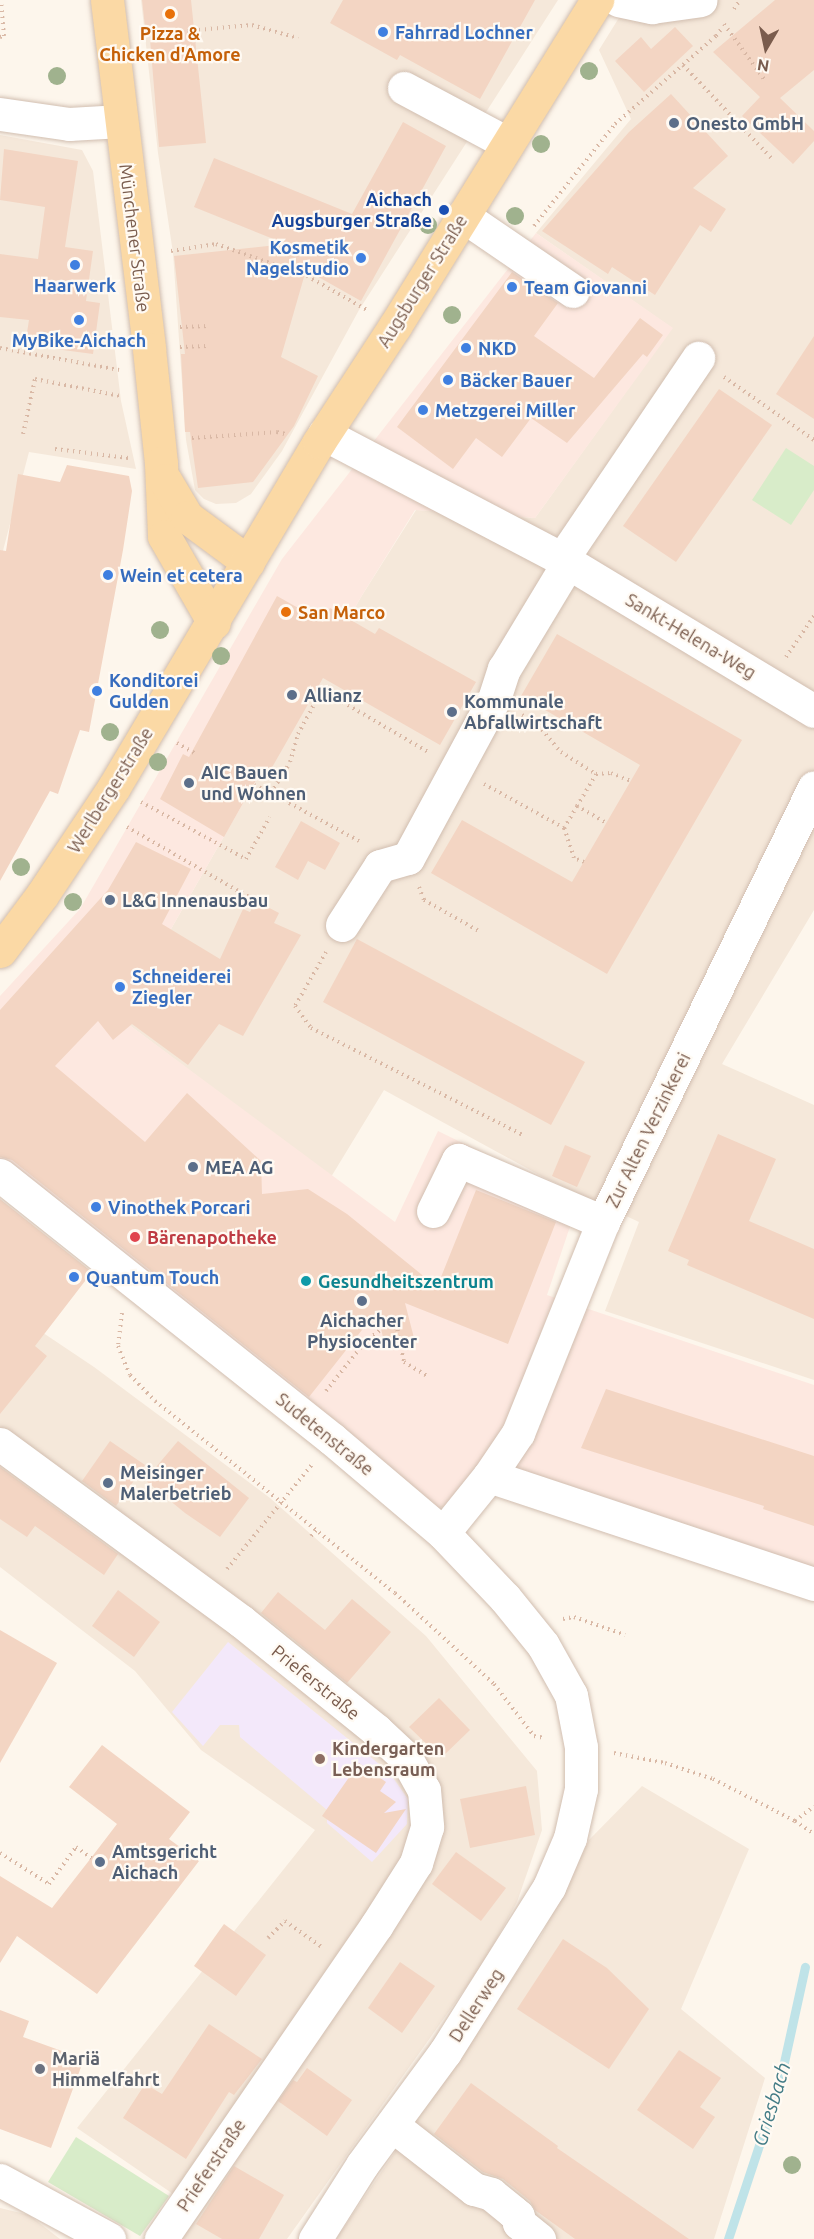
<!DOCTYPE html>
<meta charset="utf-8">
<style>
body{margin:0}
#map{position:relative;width:814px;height:2239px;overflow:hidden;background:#fdf6ec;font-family:Ubuntu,sans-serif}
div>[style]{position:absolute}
.residential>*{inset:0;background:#f5e8da}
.commercial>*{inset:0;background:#fde8e0}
.education>*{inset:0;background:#f3e8fa}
.green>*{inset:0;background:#d8ecc9}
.stream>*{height:9px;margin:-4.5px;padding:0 4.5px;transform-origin:4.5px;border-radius:4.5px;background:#bfe3e8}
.building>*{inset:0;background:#f3d5c3}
.path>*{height:4px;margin-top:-2px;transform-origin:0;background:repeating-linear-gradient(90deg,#d9b8a5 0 1.5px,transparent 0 6px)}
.roads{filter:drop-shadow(0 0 2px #d1beb0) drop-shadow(0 0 2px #d1beb0)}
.minor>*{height:33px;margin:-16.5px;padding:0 16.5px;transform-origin:16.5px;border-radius:16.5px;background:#fff}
.major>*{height:33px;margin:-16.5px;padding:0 16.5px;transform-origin:16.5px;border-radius:16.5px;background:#fbd9a5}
.trees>*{width:18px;height:18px;margin:-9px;border-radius:50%;background:#a0b28e}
.dots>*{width:16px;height:16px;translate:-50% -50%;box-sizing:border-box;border:3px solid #fffaf3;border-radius:50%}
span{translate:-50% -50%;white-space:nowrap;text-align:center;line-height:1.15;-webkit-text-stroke:4.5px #fffaf3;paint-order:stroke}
.shop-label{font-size:18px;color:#366cbe;font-weight:700}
.left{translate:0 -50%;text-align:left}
.right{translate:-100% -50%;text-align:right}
.food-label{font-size:18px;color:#c56008;font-weight:700}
.service-label{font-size:18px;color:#4e5e75;font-weight:700}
.transit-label{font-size:18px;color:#164399;font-weight:700}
.street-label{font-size:18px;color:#7a5c4d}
.health-label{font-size:18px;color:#be3a42;font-weight:700}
.culture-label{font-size:18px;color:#0d838f;font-weight:700}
.education-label{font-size:18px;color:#785e54;font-weight:700}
.worship-label{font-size:18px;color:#5b616d;font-weight:700}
.water-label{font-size:20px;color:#437c86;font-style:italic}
.north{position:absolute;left:736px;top:18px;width:60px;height:60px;-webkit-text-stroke:4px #fffaf3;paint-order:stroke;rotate:189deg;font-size:16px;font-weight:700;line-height:24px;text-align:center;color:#7a5c4d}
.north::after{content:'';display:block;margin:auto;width:21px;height:27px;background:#7a5c4d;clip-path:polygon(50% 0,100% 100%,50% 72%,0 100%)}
</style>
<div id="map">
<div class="residential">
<i style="clip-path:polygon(141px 0,558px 0,359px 310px,282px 451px,251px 494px,236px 503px,216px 504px,204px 499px,195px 490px,186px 440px,173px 253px,158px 153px)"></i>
<i style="clip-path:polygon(630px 0,814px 0,814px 910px,722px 1064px,814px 1105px,814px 1380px,605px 1311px,639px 1222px,543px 1177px,384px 1090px,331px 1177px,120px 1018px,361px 597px,416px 510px,535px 518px,672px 328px,536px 233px,631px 119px,599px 50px)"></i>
<i style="clip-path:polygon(0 135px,82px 150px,93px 171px,121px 401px,136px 469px,29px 452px,0 562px)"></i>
<i style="clip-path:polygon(0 1304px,94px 1367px,270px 1498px,426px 1636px,537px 1771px,542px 1830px,517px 1902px,484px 1962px,287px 2239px,175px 2239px,176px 2196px,77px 2128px,315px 1830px,201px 1750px,135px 1671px,0 1567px)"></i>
<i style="clip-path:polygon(642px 1786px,749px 1849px,681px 2009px,765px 2078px,714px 2239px,336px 2239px,540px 1938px,589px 1840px)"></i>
<i style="clip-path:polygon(0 2208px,29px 2215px,60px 2239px,0 2239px)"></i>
</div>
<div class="commercial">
<i style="clip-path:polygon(536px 233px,673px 328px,535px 518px,415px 510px,361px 597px,120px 1018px,395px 1222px,438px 1131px,579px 1200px,547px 1295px,814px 1385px,814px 1574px,537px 1482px,438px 1508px,166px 1286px,0 1162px,0 996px,80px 909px,282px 559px)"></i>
</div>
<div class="education">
<i style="clip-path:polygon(228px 1642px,389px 1772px,408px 1799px,407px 1824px,372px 1862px,327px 1823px,327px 1810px,240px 1737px,239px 1725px,220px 1725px,203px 1746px,172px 1712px)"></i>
</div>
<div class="green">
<i style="clip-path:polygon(786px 448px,814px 466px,814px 490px,791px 525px,752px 500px)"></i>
<i style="clip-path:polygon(76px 2137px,169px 2196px,140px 2236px,48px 2182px)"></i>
</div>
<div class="stream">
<i style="left:728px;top:2239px;width:162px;rotate:-71.7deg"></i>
<i style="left:779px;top:2085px;width:121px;rotate:-77.6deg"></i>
</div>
<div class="building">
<i style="clip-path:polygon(142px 0,191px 0,206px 143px,159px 147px,149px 27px,145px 27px)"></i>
<i style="clip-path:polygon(343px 0,535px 0,480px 99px,400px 55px,397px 60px,330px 23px)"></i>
<i style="clip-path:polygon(775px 0,814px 0,814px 70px,780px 98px,814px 131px,814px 141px,793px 164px,742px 116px,760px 97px,713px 52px)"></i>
<i style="clip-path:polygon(675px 27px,693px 46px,644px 92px,615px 61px,641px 37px,651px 49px)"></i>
<i style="clip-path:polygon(671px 94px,728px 156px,693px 188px,726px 209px,711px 232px,700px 225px,655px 295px,612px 267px,608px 274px,542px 231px,629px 132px)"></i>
<i style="clip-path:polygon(403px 122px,446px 146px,361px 301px,306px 270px,281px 357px,318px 376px,294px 426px,253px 482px,198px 488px,190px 432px,185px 432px,181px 354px,185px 354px,174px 256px,286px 244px,194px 207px,214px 158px,352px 214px)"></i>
<i style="clip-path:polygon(4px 149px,78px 161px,65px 247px,93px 251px,86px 301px,100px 303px,93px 354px,25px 345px,29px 320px,0 317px,0 254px,38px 259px,45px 207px,0 200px)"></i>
<i style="clip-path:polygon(512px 272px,558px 303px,534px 336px,594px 378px,640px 318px,663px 335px,647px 357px,643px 354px,567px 443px,531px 418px,502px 457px,476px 438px,453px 469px,397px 427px)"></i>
<i style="clip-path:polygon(814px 336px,814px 419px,776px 394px)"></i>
<i style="clip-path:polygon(719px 389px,772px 425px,676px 562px,623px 526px)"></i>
<i style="clip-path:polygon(67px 465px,129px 476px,132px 491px,123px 550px,89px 732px,80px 730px,58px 794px,50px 791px,0 881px,0 550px,6px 551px,18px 474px,60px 482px)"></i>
<i style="clip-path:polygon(277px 596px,323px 622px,330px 608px,375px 634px,379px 628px,476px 682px,440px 745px,323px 678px,266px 778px,259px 775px,224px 837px,160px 799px,183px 754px,189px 757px)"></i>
<i style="clip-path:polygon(557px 634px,742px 740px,607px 974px,431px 873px,462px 820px,572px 882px,640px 765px,521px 696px)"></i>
<i style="clip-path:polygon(301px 821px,340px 843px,325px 870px,308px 861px,298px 880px,275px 867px)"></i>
<i style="clip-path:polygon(136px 842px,191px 869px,162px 924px,220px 959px,243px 909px,250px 912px,256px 901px,279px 913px,274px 923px,301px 935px,243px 1036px,219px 1024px,188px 1065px,132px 1024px,113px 1040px,98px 1021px,55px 1066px,145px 1142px,187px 1093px,261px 1161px,262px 1194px,308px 1189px,347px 1214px,437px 1287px,476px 1190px,556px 1222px,508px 1344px,405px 1303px,414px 1338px,385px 1346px,377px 1311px,309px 1397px,12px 1160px,0 1157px,0 1010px,108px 890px)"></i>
<i style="clip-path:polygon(357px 939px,585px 1062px,551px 1125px,323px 1002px)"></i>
<i style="clip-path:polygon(718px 1134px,776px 1159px,749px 1221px,814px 1249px,814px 1319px,687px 1265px,689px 1260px,668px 1251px)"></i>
<i style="clip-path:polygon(565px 1145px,591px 1156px,577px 1187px,552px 1176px)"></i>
<i style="clip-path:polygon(0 1199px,92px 1272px,35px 1346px,47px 1356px,0 1414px)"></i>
<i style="clip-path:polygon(606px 1389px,814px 1456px,814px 1526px,763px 1509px,764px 1506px,581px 1448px)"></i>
<i style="clip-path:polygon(110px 1441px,145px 1465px,116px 1506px,82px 1481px)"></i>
<i style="clip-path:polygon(178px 1441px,249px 1498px,220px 1537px,185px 1513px,145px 1480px)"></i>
<i style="clip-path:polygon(0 1467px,118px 1554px,104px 1575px,35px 1526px,27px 1537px,0 1519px)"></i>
<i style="clip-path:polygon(118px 1590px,160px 1622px,134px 1657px,92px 1626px)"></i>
<i style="clip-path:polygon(278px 1592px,325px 1630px,352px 1599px,391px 1632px,347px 1683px,261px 1613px)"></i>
<i style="clip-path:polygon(0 1630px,57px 1663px,0 1763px)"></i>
<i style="clip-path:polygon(439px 1698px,470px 1730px,441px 1758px,409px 1727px)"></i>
<i style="clip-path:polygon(102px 1745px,190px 1812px,169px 1839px,199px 1861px,97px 1994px,17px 1936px,0 1963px,0 1876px,52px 1908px,91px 1858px,117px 1824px,69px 1787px)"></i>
<i style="clip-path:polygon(359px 1763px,386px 1782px,380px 1791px,396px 1802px,384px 1813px,406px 1809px,376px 1853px,322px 1816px)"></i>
<i style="clip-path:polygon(526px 1786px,535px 1835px,470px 1848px,460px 1799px)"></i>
<i style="clip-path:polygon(456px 1852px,506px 1888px,481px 1921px,432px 1884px)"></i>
<i style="clip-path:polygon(224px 1924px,266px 1955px,236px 1996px,194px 1966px)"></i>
<i style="clip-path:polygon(563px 1939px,607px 1968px,649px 2009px,609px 2069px,517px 2009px)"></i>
<i style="clip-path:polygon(400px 1962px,435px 1986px,402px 2033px,368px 2008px)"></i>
<i style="clip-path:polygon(0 2010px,29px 2021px,23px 2037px,84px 2059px,51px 2148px,0 2129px)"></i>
<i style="clip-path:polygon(209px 2024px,262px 2059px,234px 2095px,229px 2092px,186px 2159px,123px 2118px,145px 2084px,162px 2094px)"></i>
<i style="clip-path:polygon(679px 2050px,721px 2078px,700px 2107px,715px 2117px,693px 2149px,637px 2110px)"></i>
<i style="clip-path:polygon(307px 2068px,352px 2100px,327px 2136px,278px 2101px,293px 2080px,297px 2082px)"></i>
<i style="clip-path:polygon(471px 2083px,558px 2146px,557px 2148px,689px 2239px,575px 2239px,535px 2210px,530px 2201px,503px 2179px,483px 2172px,434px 2134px)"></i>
<i style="clip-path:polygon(234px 2166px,284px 2195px,259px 2239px,222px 2239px,196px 2224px)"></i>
</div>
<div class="path">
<i style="left:734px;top:9px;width:11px;rotate:-56deg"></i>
<i style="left:724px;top:24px;width:68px;rotate:54deg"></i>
<i style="left:145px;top:35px;width:107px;rotate:-5.3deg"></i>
<i style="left:252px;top:25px;width:48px;rotate:15.8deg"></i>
<i style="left:0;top:37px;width:4px;rotate:-14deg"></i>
<i style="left:4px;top:36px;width:36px;rotate:-95deg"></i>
<i style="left:683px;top:65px;width:131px;rotate:46.5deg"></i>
<i style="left:534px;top:226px;width:130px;rotate:-51.5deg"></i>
<i style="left:615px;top:124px;width:134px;rotate:-41.1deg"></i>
<i style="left:716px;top:36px;width:10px;rotate:-53deg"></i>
<i style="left:171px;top:251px;width:46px;rotate:-8.8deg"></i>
<i style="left:216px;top:244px;width:96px;rotate:19.4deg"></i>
<i style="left:307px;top:276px;width:69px;rotate:29.5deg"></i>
<i style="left:180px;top:327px;width:29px;rotate:-2deg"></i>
<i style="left:180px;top:347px;width:27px;rotate:-2deg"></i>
<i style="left:0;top:348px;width:121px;rotate:10.5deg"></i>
<i style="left:724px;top:377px;width:110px;rotate:35deg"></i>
<i style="left:23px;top:434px;width:56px;rotate:-77.7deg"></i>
<i style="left:35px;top:379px;width:87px;rotate:11.3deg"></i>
<i style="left:192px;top:438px;width:85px;rotate:-4deg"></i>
<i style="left:277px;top:432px;width:9px;rotate:13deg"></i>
<i style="left:55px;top:449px;width:74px;rotate:7deg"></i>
<i style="left:786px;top:657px;width:50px;rotate:-55.7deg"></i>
<i style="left:522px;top:715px;width:19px;rotate:32deg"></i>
<i style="left:538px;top:725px;width:35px;rotate:50deg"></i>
<i style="left:561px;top:752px;width:41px;rotate:32.2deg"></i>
<i style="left:177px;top:743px;width:22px;rotate:30deg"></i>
<i style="left:484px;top:784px;width:91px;rotate:28.8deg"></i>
<i style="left:254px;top:785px;width:19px;rotate:25deg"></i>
<i style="left:141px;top:802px;width:119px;rotate:28.5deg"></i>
<i style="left:246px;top:859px;width:48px;rotate:-60.3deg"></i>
<i style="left:577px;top:806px;width:34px;rotate:30deg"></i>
<i style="left:127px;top:827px;width:152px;rotate:29.9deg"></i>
<i style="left:359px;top:841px;width:100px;rotate:-151.4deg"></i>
<i style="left:271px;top:793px;width:36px;rotate:-58deg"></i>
<i style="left:290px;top:762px;width:29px;rotate:-74deg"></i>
<i style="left:298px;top:734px;width:50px;rotate:-61.4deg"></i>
<i style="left:322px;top:690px;width:123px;rotate:30.3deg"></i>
<i style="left:584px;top:862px;width:11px;rotate:-158deg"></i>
<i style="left:574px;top:858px;width:32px;rotate:-108deg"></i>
<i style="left:564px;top:828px;width:26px;rotate:-59deg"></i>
<i style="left:577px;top:806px;width:37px;rotate:-59deg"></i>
<i style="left:596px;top:774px;width:15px;rotate:-4deg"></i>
<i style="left:611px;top:773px;width:22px;rotate:22deg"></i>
<i style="left:419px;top:887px;width:14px;rotate:69deg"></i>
<i style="left:424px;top:900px;width:63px;rotate:29.4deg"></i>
<i style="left:326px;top:952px;width:62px;rotate:119.9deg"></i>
<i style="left:295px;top:1006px;width:27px;rotate:54deg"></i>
<i style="left:311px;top:1028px;width:237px;rotate:26.8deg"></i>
<i style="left:122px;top:1313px;width:33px;rotate:97deg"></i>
<i style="left:118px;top:1346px;width:31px;rotate:68deg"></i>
<i style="left:130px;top:1375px;width:36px;rotate:46deg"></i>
<i style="left:155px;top:1401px;width:307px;rotate:38.7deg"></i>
<i style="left:395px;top:1593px;width:134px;rotate:42.6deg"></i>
<i style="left:494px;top:1684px;width:66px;rotate:52.4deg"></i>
<i style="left:534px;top:1736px;width:11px;rotate:10deg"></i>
<i style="left:326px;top:1391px;width:61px;rotate:-51.6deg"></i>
<i style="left:364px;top:1343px;width:40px;rotate:-39deg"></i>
<i style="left:395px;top:1318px;width:45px;rotate:78.4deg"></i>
<i style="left:404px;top:1362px;width:29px;rotate:31deg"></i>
<i style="left:311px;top:1536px;width:9px;rotate:-49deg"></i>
<i style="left:227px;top:1569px;width:136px;rotate:-50.9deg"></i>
<i style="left:563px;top:1619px;width:11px;rotate:-10deg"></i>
<i style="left:574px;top:1617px;width:54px;rotate:19.4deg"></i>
<i style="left:614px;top:1753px;width:52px;rotate:11.1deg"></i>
<i style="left:665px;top:1763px;width:51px;rotate:18.4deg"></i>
<i style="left:713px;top:1779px;width:92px;rotate:27.1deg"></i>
<i style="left:795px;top:1821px;width:23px;rotate:34deg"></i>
<i style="left:795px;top:1821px;width:24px;rotate:-38deg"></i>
<i style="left:0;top:1853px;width:58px;rotate:32.3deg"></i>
<i style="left:49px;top:1884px;width:46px;rotate:-53.9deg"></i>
<i style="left:76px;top:1847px;width:19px;rotate:36deg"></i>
<i style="left:268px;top:1938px;width:24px;rotate:-45deg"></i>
<i style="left:285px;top:1921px;width:47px;rotate:35.4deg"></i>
</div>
<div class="roads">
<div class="minor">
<i style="left:618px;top:0;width:35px;rotate:12deg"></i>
<i style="left:652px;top:7px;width:49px;rotate:-8.1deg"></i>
<i style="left:404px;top:88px;width:117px;rotate:28.1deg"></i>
<i style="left:0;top:114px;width:70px;rotate:8.2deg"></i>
<i style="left:69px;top:124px;width:52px;rotate:-3.3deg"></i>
<i style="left:463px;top:216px;width:133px;rotate:34.3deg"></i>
<i style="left:324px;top:434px;width:269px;rotate:27.7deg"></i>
<i style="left:562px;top:559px;width:294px;rotate:31.1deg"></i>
<i style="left:562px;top:559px;width:243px;rotate:-55.9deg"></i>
<i style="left:342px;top:925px;width:70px;rotate:-57.2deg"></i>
<i style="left:380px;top:866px;width:29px;rotate:-16deg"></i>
<i style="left:408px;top:858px;width:181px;rotate:-61.6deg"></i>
<i style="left:494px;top:699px;width:32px;rotate:-72deg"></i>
<i style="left:504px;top:669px;width:124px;rotate:-58.9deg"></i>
<i style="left:0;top:1175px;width:424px;rotate:38.5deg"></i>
<i style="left:332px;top:1439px;width:145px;rotate:40.3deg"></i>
<i style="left:443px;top:1533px;width:90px;rotate:46.4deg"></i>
<i style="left:505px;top:1598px;width:60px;rotate:51deg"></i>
<i style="left:543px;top:1645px;width:57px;rotate:60.8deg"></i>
<i style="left:571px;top:1695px;width:53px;rotate:79.1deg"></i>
<i style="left:581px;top:1747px;width:42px;rotate:90deg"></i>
<i style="left:581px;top:1789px;width:50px;rotate:102.7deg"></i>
<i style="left:570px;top:1838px;width:53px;rotate:113.2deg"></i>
<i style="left:549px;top:1887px;width:195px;rotate:122.2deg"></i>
<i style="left:445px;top:2052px;width:140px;rotate:126.3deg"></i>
<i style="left:362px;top:2165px;width:88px;rotate:122.4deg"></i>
<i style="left:433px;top:1211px;width:57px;rotate:-63.9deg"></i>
<i style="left:458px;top:1160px;width:158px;rotate:23.2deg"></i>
<i style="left:0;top:1444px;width:299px;rotate:36.3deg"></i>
<i style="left:241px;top:1621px;width:174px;rotate:38.9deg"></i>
<i style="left:376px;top:1730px;width:41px;rotate:43deg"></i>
<i style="left:406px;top:1758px;width:37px;rotate:61deg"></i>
<i style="left:424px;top:1790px;width:37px;rotate:85deg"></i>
<i style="left:427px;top:1827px;width:38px;rotate:107deg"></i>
<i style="left:416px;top:1863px;width:75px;rotate:122.4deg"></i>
<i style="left:376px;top:1926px;width:380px;rotate:124.5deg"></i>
<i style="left:489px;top:1476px;width:52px;rotate:-56deg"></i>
<i style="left:518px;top:1433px;width:227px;rotate:-68.1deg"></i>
<i style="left:603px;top:1222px;width:483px;rotate:-64.1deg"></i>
<i style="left:443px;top:1533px;width:73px;rotate:-51.1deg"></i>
<i style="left:489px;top:1476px;width:342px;rotate:18.4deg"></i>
<i style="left:392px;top:2125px;width:104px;rotate:38deg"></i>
<i style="left:474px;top:2189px;width:18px;rotate:16deg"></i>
<i style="left:491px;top:2194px;width:28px;rotate:39deg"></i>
<i style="left:513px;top:2212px;width:6px;rotate:39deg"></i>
<i style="left:518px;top:2216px;width:7px;rotate:82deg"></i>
<i style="left:519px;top:2223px;width:26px;rotate:39deg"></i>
<i style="left:0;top:2180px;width:124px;rotate:28.4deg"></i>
</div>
<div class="major">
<i style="left:107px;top:0;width:352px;rotate:83.1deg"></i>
<i style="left:149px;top:349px;width:115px;rotate:84deg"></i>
<i style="left:161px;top:463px;width:73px;rotate:87.6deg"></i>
<i style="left:164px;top:536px;width:100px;rotate:60.1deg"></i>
<i style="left:165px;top:480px;width:43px;rotate:59.3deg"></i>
<i style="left:187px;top:517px;width:76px;rotate:36.4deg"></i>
<i style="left:0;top:951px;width:70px;rotate:-53.1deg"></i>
<i style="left:42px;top:895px;width:130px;rotate:-56.3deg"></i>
<i style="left:114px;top:787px;width:401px;rotate:-59.3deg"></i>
<i style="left:319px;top:442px;width:139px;rotate:-56.8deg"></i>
<i style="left:395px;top:326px;width:384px;rotate:-58.2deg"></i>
</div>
</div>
<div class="trees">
<i style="left:589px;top:71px"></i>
<i style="left:57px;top:76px"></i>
<i style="left:541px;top:144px"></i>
<i style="left:515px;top:216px"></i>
<i style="left:428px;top:225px"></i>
<i style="left:452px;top:315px"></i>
<i style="left:160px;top:630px"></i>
<i style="left:221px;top:656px"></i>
<i style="left:110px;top:732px"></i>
<i style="left:158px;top:762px"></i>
<i style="left:21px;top:867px"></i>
<i style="left:73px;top:902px"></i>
<i style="left:792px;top:2165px"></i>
</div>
<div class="dots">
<i style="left:170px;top:14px;background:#e8710a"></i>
<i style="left:383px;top:32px;background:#3f7fe0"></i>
<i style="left:674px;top:123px;background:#5c6f8a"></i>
<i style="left:444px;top:210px;background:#1a4fb4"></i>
<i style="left:361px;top:258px;background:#3f7fe0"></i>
<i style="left:75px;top:265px;background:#3f7fe0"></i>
<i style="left:512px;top:287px;background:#3f7fe0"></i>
<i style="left:79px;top:320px;background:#3f7fe0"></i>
<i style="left:466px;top:348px;background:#3f7fe0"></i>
<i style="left:448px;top:380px;background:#3f7fe0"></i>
<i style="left:423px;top:410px;background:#3f7fe0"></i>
<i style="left:108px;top:575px;background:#3f7fe0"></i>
<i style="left:286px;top:612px;background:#e8710a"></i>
<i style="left:97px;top:691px;background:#3f7fe0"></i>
<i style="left:292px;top:695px;background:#5c6f8a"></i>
<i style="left:452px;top:712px;background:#5c6f8a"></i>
<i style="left:189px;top:783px;background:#5c6f8a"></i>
<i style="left:110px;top:900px;background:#5c6f8a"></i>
<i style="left:120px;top:987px;background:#3f7fe0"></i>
<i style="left:193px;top:1167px;background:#5c6f8a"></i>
<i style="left:96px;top:1207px;background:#3f7fe0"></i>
<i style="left:135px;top:1237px;background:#e0444e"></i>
<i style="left:74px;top:1277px;background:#3f7fe0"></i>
<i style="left:306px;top:1281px;background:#0f9aa8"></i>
<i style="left:362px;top:1301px;background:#5c6f8a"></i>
<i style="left:108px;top:1483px;background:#5c6f8a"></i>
<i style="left:320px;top:1759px;background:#8d6e63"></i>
<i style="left:100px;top:1862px;background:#5c6f8a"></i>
<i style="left:40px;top:2069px;background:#6b7280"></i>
</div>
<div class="shop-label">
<span class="left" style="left:395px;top:32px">Fahrrad Lochner</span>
<span class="right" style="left:349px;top:258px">Kosmetik<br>Nagelstudio</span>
<span style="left:75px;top:285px">Haarwerk</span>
<span class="left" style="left:524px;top:287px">Team Giovanni</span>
<span style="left:79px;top:340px">MyBike-Aichach</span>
<span class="left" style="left:478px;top:348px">NKD</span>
<span class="left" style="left:460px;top:380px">Bäcker Bauer</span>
<span class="left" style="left:435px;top:410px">Metzgerei Miller</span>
<span class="left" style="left:120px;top:575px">Wein et cetera</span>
<span class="left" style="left:109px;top:691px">Konditorei<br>Gulden</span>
<span class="left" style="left:132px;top:987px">Schneiderei<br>Ziegler</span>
<span class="left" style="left:108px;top:1207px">Vinothek Porcari</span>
<span class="left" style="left:86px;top:1277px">Quantum Touch</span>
</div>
<div class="food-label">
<span style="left:170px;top:44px">Pizza &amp;<br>Chicken d'Amore</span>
<span class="left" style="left:298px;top:612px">San Marco</span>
</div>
<div class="service-label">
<span class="left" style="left:686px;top:123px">Onesto GmbH</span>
<span class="left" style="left:304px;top:695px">Allianz</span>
<span class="left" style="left:464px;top:712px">Kommunale<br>Abfallwirtschaft</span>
<span class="left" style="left:201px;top:783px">AIC Bauen<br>und Wohnen</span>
<span class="left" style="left:122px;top:900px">L&amp;G Innenausbau</span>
<span class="left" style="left:205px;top:1167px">MEA AG</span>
<span style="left:362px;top:1331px">Aichacher<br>Physiocenter</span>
<span class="left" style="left:120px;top:1483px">Meisinger<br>Malerbetrieb</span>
<span class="left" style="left:112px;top:1862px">Amtsgericht<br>Aichach</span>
</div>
<div class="transit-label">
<span class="right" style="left:432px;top:210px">Aichach<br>Augsburger Straße</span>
</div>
<div class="street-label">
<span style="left:135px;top:238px;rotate:83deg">Münchener Straße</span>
<span style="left:422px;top:281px;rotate:-58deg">Augsburger Straße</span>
<span style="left:691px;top:636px;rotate:31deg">Sankt-Helena-Weg</span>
<span style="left:110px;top:790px;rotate:-58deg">Werlbergerstraße</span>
<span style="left:648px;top:1130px;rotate:-64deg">Zur Alten Verzinkerei</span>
<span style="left:325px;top:1434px;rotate:39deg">Sudetenstraße</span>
<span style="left:316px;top:1682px;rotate:39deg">Prieferstraße</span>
<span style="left:476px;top:2005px;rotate:-57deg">Dellerweg</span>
<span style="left:211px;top:2165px;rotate:-56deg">Prieferstraße</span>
</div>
<div class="health-label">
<span class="left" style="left:147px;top:1237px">Bärenapotheke</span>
</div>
<div class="culture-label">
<span class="left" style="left:318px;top:1281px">Gesundheitszentrum</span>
</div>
<div class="education-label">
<span class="left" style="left:332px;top:1759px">Kindergarten<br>Lebensraum</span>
</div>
<div class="worship-label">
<span class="left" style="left:52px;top:2069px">Mariä<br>Himmelfahrt</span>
</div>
<div class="water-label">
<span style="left:771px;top:2104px;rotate:-73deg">Griesbach</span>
</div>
<div class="north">N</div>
</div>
